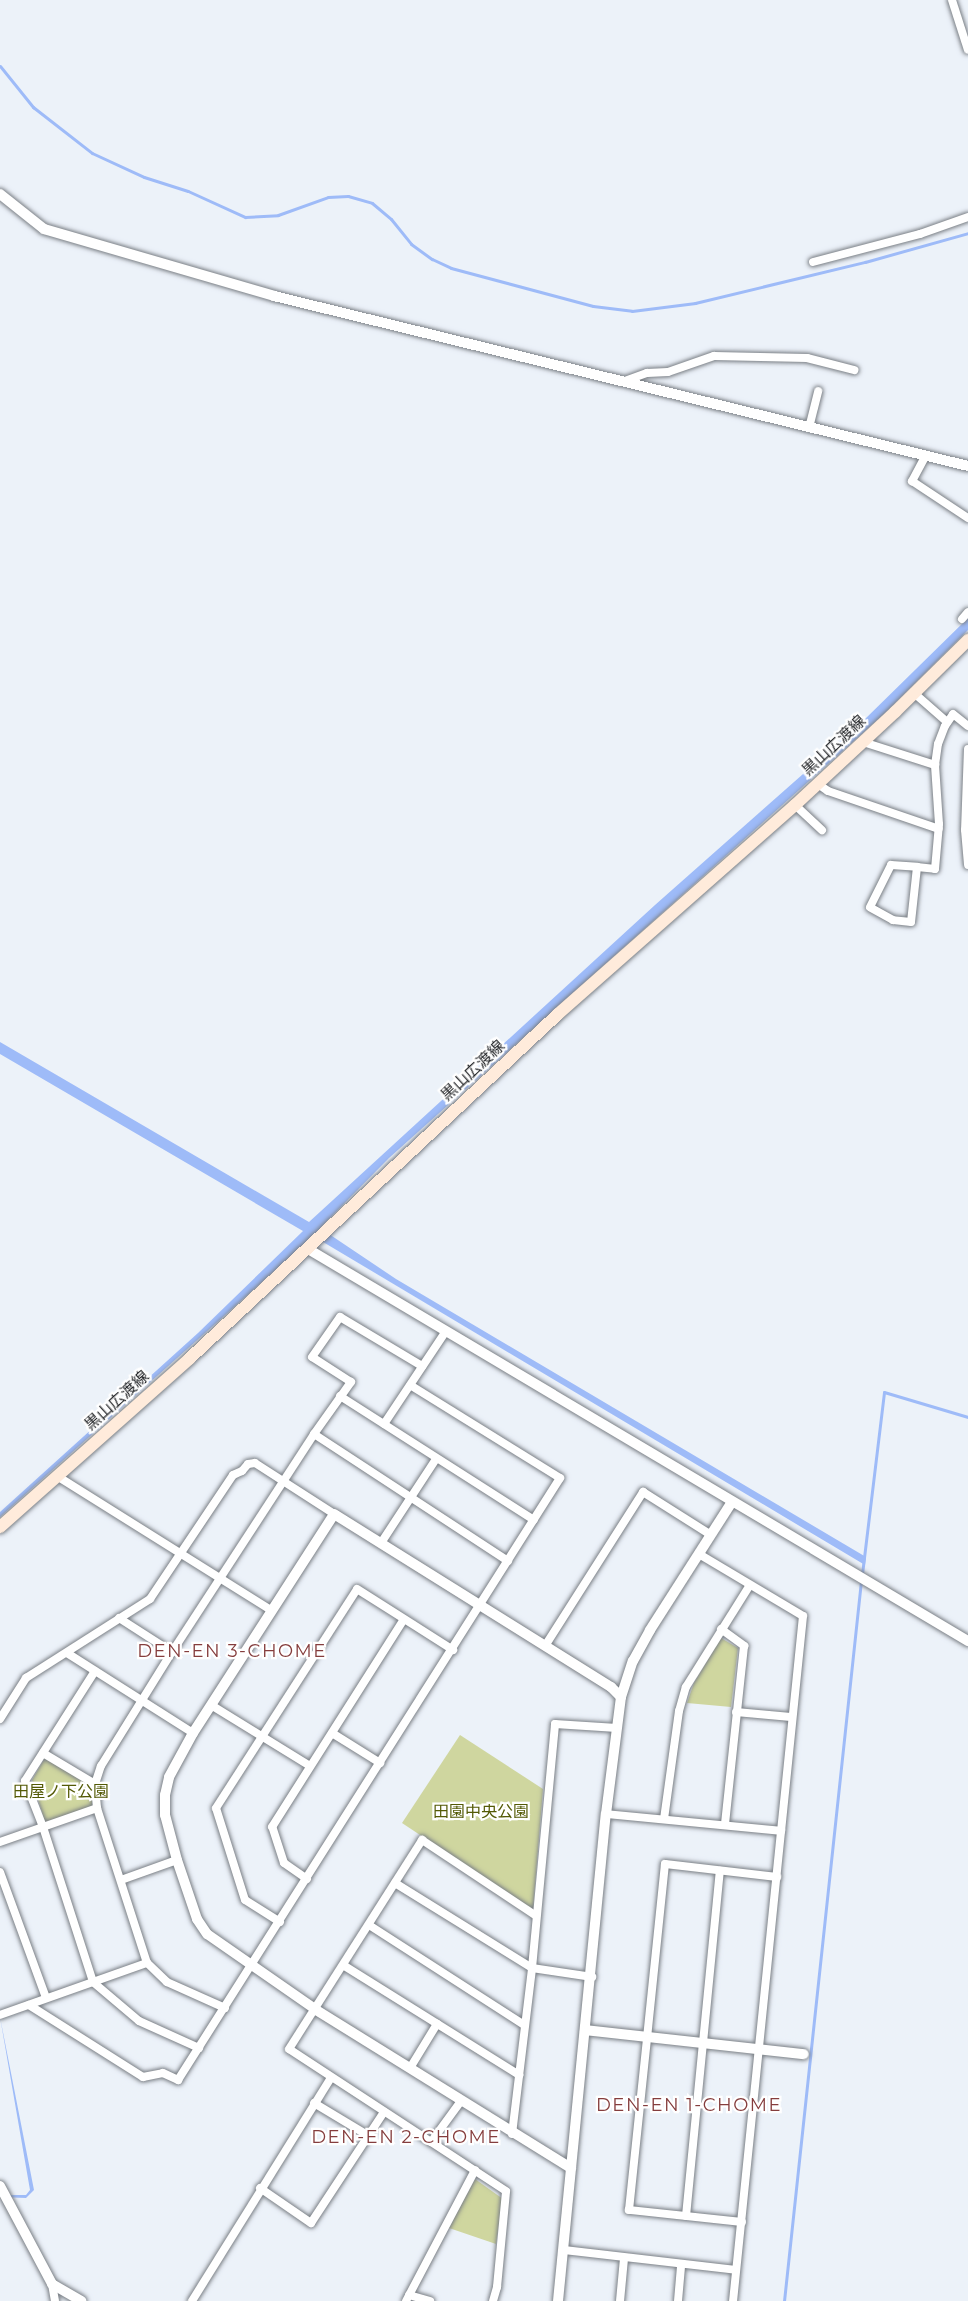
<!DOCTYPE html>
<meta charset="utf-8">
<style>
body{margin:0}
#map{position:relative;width:968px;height:2301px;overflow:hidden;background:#ecf2f9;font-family:Montserrat,"Noto Sans JP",sans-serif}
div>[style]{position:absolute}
.green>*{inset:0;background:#cfd69f}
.water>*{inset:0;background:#9ebbf8}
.stream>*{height:3px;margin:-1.5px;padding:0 1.5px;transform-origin:1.5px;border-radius:1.5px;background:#9ebbf8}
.roads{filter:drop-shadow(0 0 2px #7a7f85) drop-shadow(0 0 2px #7a7f85)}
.minor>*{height:8px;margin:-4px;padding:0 4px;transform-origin:4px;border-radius:4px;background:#fff}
.tertiary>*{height:10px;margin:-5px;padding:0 5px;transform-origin:5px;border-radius:5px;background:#fff}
.secondary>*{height:12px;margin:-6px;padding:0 6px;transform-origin:6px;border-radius:6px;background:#ffebdb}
span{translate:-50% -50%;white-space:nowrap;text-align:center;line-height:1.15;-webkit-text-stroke:4.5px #fff;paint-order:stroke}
.street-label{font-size:16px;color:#202225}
.park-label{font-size:16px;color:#545a06}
.neighbourhood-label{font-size:18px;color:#853d3d;letter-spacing:1.5px}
</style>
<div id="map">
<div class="green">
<i style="clip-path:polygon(721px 1638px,738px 1648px,731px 1707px,687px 1703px,694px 1683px)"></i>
<i style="clip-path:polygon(460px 1735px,543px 1789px,533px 1910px,402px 1823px)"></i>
<i style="clip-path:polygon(46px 1756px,92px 1786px,92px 1807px,45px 1822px,32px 1780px)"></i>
<i style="clip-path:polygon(475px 2179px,503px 2199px,496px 2244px,449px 2228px)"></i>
</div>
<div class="water">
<i style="clip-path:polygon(968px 618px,968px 630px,886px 712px,389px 1158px,320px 1228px,396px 1279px,866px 1557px,865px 1565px,313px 1236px,0 1517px,0 1512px,198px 1333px,303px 1231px,0 1054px,0 1042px,309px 1222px,655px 905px,863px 721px)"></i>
<i style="clip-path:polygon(0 2017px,34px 2190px,26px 2198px,0 2197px,0 2195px,26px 2195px,30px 2190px)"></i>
</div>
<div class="stream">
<i style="left:0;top:66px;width:53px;rotate:51.2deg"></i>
<i style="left:33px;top:107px;width:75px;rotate:37.9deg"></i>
<i style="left:92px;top:153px;width:57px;rotate:24.8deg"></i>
<i style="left:144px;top:177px;width:46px;rotate:17.7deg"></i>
<i style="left:188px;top:191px;width:63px;rotate:24.5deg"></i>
<i style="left:245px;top:217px;width:33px;rotate:-3deg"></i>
<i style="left:278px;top:215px;width:53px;rotate:-19.8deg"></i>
<i style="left:328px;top:197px;width:20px;rotate:-3deg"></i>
<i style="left:348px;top:196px;width:25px;rotate:16deg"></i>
<i style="left:372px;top:203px;width:25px;rotate:40deg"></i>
<i style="left:391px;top:219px;width:32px;rotate:51deg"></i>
<i style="left:411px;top:244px;width:26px;rotate:36deg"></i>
<i style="left:432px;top:259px;width:21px;rotate:25deg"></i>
<i style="left:451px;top:268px;width:147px;rotate:15deg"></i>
<i style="left:593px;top:306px;width:39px;rotate:7deg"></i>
<i style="left:632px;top:311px;width:64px;rotate:-7.2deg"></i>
<i style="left:695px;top:303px;width:175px;rotate:-13.6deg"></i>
<i style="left:865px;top:262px;width:107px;rotate:-15.7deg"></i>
<i style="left:862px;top:1574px;width:183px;rotate:-83.1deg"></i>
<i style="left:884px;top:1392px;width:88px;rotate:16.6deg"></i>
<i style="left:784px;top:2301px;width:724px;rotate:-83.9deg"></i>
</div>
<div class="roads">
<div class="minor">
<i style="left:952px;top:0;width:52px;rotate:72.3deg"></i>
<i style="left:813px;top:262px;width:111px;rotate:-14.7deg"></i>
<i style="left:920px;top:234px;width:51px;rotate:-19.5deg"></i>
<i style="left:622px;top:382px;width:27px;rotate:-20deg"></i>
<i style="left:647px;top:373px;width:21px;rotate:-3deg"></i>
<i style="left:668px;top:372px;width:49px;rotate:-19.2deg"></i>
<i style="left:714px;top:356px;width:93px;rotate:1.2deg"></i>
<i style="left:807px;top:358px;width:49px;rotate:14.3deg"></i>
<i style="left:809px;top:428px;width:38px;rotate:-76deg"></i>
<i style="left:926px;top:455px;width:30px;rotate:118deg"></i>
<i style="left:912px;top:481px;width:67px;rotate:33.5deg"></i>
<i style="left:962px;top:619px;width:9px;rotate:-49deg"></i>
<i style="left:914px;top:693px;width:44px;rotate:41.3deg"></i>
<i style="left:863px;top:742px;width:76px;rotate:17.7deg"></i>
<i style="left:968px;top:749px;width:81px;rotate:92.1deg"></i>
<i style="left:965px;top:830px;width:35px;rotate:85deg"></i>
<i style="left:818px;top:784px;width:12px;rotate:35deg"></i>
<i style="left:828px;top:791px;width:117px;rotate:18.9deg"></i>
<i style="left:795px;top:805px;width:37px;rotate:43deg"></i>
<i style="left:917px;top:867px;width:55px;rotate:96.2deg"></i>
<i style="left:911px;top:922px;width:18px;rotate:-174deg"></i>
<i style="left:893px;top:920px;width:26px;rotate:-151deg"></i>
<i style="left:870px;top:907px;width:47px;rotate:-63.4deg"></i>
<i style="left:891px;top:865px;width:26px;rotate:4deg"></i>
<i style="left:917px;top:867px;width:18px;rotate:6deg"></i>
<i style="left:935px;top:869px;width:45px;rotate:-84.9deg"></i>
<i style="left:939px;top:824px;width:59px;rotate:-93.9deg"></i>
<i style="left:935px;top:765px;width:21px;rotate:-82deg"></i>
<i style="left:938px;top:744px;width:19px;rotate:-69deg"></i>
<i style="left:945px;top:726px;width:14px;rotate:-56deg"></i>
<i style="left:953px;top:714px;width:19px;rotate:39deg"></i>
<i style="left:340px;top:1396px;width:230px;rotate:32.6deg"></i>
<i style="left:384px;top:1424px;width:112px;rotate:-56.3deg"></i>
<i style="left:314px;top:1434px;width:232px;rotate:33.2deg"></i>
<i style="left:57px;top:1476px;width:254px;rotate:32.1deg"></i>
<i style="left:381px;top:1543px;width:100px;rotate:-56.8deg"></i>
<i style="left:699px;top:1554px;width:121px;rotate:30.8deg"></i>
<i style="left:803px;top:1616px;width:689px;rotate:95.83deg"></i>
<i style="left:119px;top:1618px;width:63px;rotate:32.7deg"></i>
<i style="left:721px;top:1629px;width:29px;rotate:36deg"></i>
<i style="left:744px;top:1646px;width:180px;rotate:96.1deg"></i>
<i style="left:545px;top:1646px;width:183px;rotate:-57.5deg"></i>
<i style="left:643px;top:1492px;width:80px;rotate:32.3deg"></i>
<i style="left:67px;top:1653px;width:149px;rotate:32.4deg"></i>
<i style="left:95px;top:1671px;width:130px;rotate:122.5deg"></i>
<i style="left:25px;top:1781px;width:49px;rotate:68.6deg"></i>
<i style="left:43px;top:1827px;width:163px;rotate:72.1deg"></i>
<i style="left:93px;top:1982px;width:60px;rotate:40.3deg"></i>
<i style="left:139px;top:2021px;width:66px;rotate:24.2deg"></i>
<i style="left:211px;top:1705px;width:116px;rotate:31.6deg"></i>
<i style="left:736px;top:1712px;width:55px;rotate:5.2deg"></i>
<i style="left:0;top:1719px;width:49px;rotate:-57.6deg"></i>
<i style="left:26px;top:1678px;width:147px;rotate:-32.5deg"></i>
<i style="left:150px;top:1599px;width:149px;rotate:-56.2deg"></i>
<i style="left:233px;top:1475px;width:10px;rotate:-24deg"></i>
<i style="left:242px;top:1471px;width:9px;rotate:-49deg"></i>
<i style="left:248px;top:1464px;width:7px;rotate:-8deg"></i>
<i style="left:255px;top:1463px;width:94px;rotate:32.8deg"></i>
<i style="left:332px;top:1733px;width:57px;rotate:32deg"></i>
<i style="left:43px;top:1753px;width:61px;rotate:30.8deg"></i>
<i style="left:606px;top:1814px;width:176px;rotate:5.5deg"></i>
<i style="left:664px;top:1819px;width:109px;rotate:-82.1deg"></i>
<i style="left:679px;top:1711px;width:25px;rotate:-74deg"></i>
<i style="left:686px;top:1687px;width:120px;rotate:-57.9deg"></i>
<i style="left:0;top:1842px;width:103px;rotate:-19.3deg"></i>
<i style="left:0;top:1872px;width:134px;rotate:69.9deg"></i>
<i style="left:307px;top:1879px;width:28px;rotate:-145deg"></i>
<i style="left:284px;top:1863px;width:38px;rotate:-108deg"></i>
<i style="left:272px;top:1827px;width:246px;rotate:-57.6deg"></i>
<i style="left:121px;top:1880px;width:59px;rotate:-19.7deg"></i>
<i style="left:395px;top:1883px;width:161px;rotate:31.8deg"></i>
<i style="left:532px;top:1968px;width:61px;rotate:8.5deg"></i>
<i style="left:280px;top:1922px;width:41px;rotate:-147.8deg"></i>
<i style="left:245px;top:1900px;width:96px;rotate:-107.5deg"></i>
<i style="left:216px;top:1808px;width:260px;rotate:-57.2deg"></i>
<i style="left:357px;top:1589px;width:114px;rotate:32.4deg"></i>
<i style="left:369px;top:1925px;width:184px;rotate:32.8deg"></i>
<i style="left:343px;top:1965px;width:208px;rotate:32deg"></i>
<i style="left:29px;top:2005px;width:135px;rotate:32.3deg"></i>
<i style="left:143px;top:2077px;width:20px;rotate:-11deg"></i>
<i style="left:163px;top:2073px;width:17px;rotate:25deg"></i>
<i style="left:178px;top:2080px;width:713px;rotate:-57.6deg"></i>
<i style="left:560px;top:1478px;width:176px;rotate:-148.2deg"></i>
<i style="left:225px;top:2008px;width:64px;rotate:-155.9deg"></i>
<i style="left:167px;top:1982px;width:28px;rotate:-136deg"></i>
<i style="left:147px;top:1963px;width:163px;rotate:-107.9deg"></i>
<i style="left:97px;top:1808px;width:24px;rotate:-95deg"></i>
<i style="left:95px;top:1784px;width:19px;rotate:-72deg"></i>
<i style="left:101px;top:1766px;width:134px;rotate:-58.1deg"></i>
<i style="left:172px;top:1652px;width:260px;rotate:-56.9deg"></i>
<i style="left:314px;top:1434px;width:64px;rotate:-54.6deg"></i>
<i style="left:351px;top:1382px;width:46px;rotate:-147.3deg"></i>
<i style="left:312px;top:1357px;width:49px;rotate:-55deg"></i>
<i style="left:340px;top:1317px;width:96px;rotate:30.9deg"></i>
<i style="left:0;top:2015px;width:156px;rotate:-19.5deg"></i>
<i style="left:410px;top:2068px;width:52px;rotate:-58.5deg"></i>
<i style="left:314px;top:2103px;width:64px;rotate:31deg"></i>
<i style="left:512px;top:2134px;width:167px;rotate:-83.1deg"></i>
<i style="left:532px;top:1968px;width:245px;rotate:-84.6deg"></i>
<i style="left:555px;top:1724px;width:62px;rotate:3.7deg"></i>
<i style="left:431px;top:2142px;width:51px;rotate:-53.8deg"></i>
<i style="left:260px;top:2188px;width:62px;rotate:34.5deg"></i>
<i style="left:311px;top:2223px;width:133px;rotate:-56.7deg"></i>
<i style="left:686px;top:2216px;width:347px;rotate:-84.4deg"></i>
<i style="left:742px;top:2222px;width:114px;rotate:-173.9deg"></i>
<i style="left:629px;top:2210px;width:173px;rotate:-84deg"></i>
<i style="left:647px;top:2038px;width:175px;rotate:-84.1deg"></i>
<i style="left:665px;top:1864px;width:113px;rotate:6.6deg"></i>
<i style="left:564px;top:2250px;width:173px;rotate:6.6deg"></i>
<i style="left:52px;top:2284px;width:17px;rotate:80deg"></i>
<i style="left:409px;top:2295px;width:22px;rotate:16deg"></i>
<i style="left:192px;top:2301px;width:263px;rotate:-58.1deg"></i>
<i style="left:406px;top:2301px;width:148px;rotate:-62.2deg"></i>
<i style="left:493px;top:2301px;width:15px;rotate:-74deg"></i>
<i style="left:497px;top:2287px;width:96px;rotate:-84.6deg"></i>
<i style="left:506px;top:2191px;width:259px;rotate:-146.8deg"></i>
<i style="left:289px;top:2049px;width:248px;rotate:-57.5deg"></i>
<i style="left:422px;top:1840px;width:136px;rotate:33.6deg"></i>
<i style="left:620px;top:2301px;width:42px;rotate:-84.6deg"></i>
<i style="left:678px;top:2301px;width:37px;rotate:-85deg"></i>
</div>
<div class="tertiary">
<i style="left:0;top:194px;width:56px;rotate:38.5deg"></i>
<i style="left:44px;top:229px;width:240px;rotate:16.2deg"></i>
<i style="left:274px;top:296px;width:715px;rotate:13.76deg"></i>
<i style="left:308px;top:1249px;width:768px;rotate:30.71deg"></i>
<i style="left:585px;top:2030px;width:220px;rotate:6.3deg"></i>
<i style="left:571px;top:2168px;width:301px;rotate:-148.2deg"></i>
<i style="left:315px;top:2009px;width:131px;rotate:-145.2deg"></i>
<i style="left:207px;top:1934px;width:18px;rotate:-124deg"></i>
<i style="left:197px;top:1919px;width:62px;rotate:-108.7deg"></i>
<i style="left:177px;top:1860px;width:47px;rotate:-104.9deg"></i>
<i style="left:165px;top:1815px;width:20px;rotate:-90deg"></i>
<i style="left:165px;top:1795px;width:18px;rotate:-77deg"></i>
<i style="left:169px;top:1777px;width:50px;rotate:-61.4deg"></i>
<i style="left:193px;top:1733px;width:260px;rotate:-57.2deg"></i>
<i style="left:334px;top:1514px;width:327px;rotate:32deg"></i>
<i style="left:611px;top:1687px;width:14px;rotate:45deg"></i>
<i style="left:0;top:2186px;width:111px;rotate:62deg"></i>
<i style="left:52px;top:2284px;width:34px;rotate:30deg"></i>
<i style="left:558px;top:2301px;width:489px;rotate:-84.4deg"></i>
<i style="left:606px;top:1814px;width:118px;rotate:-82.7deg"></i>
<i style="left:621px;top:1697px;width:38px;rotate:-72deg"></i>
<i style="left:633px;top:1661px;width:35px;rotate:-61deg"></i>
<i style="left:650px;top:1630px;width:152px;rotate:-57.4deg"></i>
</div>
<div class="secondary">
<i style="left:0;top:1527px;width:253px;rotate:-41.6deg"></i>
<i style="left:189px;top:1359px;width:505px;rotate:-43.07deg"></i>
<i style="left:558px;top:1014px;width:316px;rotate:-41.4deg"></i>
<i style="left:795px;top:805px;width:137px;rotate:-42.9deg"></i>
<i style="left:895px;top:712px;width:103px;rotate:-44.6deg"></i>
</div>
</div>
<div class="street-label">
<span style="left:834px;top:746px;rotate:-43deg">黒山広渡線</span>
<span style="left:473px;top:1071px;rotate:-43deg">黒山広渡線</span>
<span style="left:117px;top:1401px;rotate:-42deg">黒山広渡線</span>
</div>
<div class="park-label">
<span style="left:61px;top:1792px">田屋ノ下公園</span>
<span style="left:481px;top:1812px">田園中央公園</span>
</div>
<div class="neighbourhood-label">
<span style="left:232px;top:1651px">DEN-EN 3-CHOME</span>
<span style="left:689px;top:2105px">DEN-EN 1-CHOME</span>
<span style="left:406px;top:2137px">DEN-EN 2-CHOME</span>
</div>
</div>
